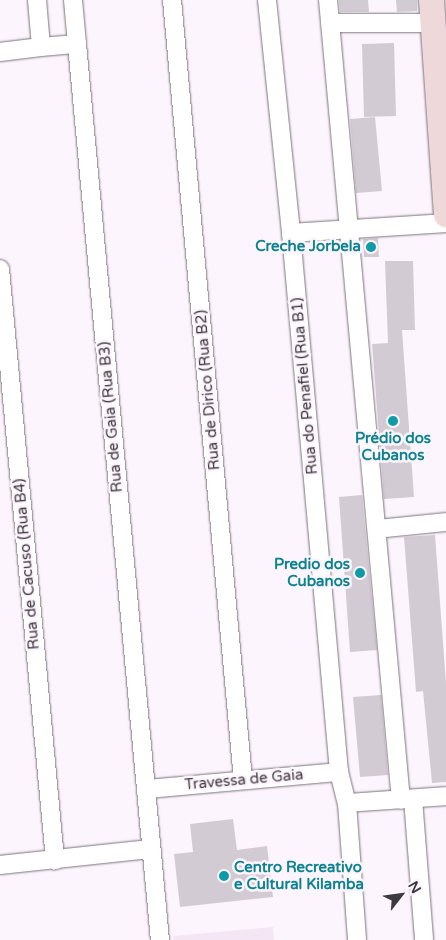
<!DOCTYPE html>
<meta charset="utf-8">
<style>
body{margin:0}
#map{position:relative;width:446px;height:940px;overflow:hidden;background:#fdf5fd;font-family:"Varela Round",sans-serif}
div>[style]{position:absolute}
.built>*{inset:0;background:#f4e6f4}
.building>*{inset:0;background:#d3cbd3}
.roads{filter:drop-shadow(0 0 1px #7b747b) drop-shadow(0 0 1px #7b747b)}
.street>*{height:18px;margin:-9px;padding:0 9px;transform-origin:9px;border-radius:9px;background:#fff}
.secondary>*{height:25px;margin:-12.5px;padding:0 12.5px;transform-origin:12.5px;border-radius:12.5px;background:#eed8d9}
.dots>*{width:14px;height:14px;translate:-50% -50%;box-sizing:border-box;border:2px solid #fdf5fd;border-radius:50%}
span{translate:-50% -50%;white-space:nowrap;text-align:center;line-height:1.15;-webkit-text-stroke:5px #fdf5fd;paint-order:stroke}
.culture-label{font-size:15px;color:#0d838f;font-weight:700}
.right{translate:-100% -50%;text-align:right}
.left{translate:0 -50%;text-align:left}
.street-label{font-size:15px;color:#3d3a3d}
.north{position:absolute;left:376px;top:870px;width:50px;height:50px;-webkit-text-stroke:4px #fdf5fd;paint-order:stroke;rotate:60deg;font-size:14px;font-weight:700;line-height:20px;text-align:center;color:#3d3a3d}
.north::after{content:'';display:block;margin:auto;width:18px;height:22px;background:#3d3a3d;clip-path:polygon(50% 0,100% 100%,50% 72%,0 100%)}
</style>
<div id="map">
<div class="built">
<i style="clip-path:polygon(273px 927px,274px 940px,174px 940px,173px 936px)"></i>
</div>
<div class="building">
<i style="clip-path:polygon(339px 0,368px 0,369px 12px,340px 12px)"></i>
<i style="clip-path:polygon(396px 0,417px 0,417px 11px,397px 12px)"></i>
<i style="clip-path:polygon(394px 43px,396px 116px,364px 117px,362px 44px)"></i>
<i style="clip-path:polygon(375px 117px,382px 191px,356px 193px,350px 119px)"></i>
<i style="clip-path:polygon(378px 238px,379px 257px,364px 257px,363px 239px)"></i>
<i style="clip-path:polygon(385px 261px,413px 261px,415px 330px,402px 330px,414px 497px,384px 499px,372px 344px,388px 343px)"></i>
<i style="clip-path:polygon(362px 495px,377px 650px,350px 652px,339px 497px)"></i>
<i style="clip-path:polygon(435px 535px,446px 683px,446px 782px,432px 783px,423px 691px,416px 692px,404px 537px)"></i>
<i style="clip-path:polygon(381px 695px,388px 775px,360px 777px,353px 697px)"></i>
<i style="clip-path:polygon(233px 819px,237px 850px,267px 846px,273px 897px,180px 907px,174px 854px,193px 852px,190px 824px)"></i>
</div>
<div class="roads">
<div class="street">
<i style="left:37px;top:0;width:47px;rotate:85.1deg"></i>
<i style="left:41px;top:47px;width:36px;rotate:-5deg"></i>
<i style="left:77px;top:44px;width:44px;rotate:-95.2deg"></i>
<i style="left:172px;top:0;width:783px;rotate:84.8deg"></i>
<i style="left:267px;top:0;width:234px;rotate:84.1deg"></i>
<i style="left:291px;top:233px;width:541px;rotate:84.91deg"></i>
<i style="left:339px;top:772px;width:32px;rotate:76deg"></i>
<i style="left:347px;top:803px;width:137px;rotate:85.8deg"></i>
<i style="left:328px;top:0;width:803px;rotate:84.79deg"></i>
<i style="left:330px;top:23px;width:103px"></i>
<i style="left:77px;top:44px;width:900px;rotate:84.71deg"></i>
<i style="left:0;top:52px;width:41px;rotate:-7deg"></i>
<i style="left:291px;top:233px;width:155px;rotate:-3.7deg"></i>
<i style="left:0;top:269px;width:594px;rotate:84.68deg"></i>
<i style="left:377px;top:529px;width:69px;rotate:-5.8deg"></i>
<i style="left:148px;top:789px;width:192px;rotate:-5.1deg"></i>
<i style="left:413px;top:799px;width:141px;rotate:85.5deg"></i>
<i style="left:347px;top:803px;width:99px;rotate:-4deg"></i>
<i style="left:0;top:865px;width:151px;rotate:-6.1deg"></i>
</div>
<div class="secondary">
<i style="left:431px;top:0;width:215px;rotate:86deg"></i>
</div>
</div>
<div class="dots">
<i style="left:371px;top:247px;background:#0f9aa8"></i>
<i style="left:393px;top:421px;background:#0f9aa8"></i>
<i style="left:360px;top:573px;background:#0f9aa8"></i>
<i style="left:224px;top:876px;background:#0f9aa8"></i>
</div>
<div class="culture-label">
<span class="right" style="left:361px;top:247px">Creche Jorbela</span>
<span style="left:393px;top:447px">Prédio dos<br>Cubanos</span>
<span class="right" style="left:350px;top:573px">Predio dos<br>Cubanos</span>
<span class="left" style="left:234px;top:876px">Centro Recreativo<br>e Cultural Kilamba</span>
</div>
<div class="street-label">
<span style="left:305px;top:386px;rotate:-95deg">Rua do Penafiel (Rua B1)</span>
<span style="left:208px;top:390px;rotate:-95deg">Rua de Dirico (Rua B2)</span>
<span style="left:111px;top:417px;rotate:-95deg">Rua de Gaia (Rua B3)</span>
<span style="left:27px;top:564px;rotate:-95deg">Rua de Cacuso (Rua B4)</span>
<span style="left:244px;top:780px;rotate:-5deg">Travessa de Gaia</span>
</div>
<div class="north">N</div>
</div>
